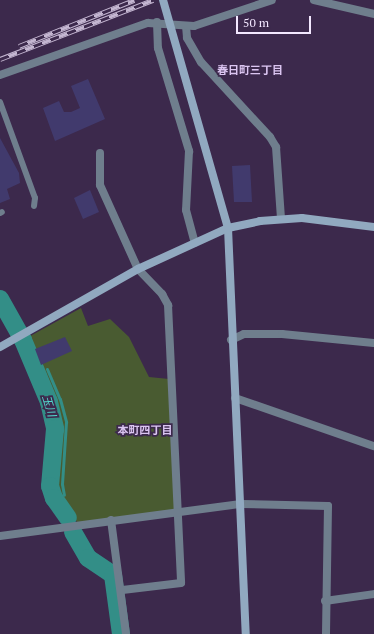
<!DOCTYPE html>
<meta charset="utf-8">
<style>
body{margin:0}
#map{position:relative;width:374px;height:634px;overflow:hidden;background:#3c294c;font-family:"PT Serif","Noto Sans JP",serif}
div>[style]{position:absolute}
.green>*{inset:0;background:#495b31}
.stream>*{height:3px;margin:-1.5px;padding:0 1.5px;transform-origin:1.5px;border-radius:1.5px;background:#338e87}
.river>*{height:18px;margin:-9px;padding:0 9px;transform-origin:9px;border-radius:9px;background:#338e87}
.building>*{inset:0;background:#413a6d}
.lane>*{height:6px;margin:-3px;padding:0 3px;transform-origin:3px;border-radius:3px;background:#6f7e8d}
.street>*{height:8px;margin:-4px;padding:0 4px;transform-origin:4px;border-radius:4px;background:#6f7e8d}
.secondary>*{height:8px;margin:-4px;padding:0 4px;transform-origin:4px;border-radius:4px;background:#91a9c0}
.rail>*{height:4.5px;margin-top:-2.25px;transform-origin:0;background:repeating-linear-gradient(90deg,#3c294c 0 9px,#c4b6d1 0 18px);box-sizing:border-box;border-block:1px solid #c4b6d1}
span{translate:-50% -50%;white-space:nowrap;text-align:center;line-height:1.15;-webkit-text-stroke:3.5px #3c294c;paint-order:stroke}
.neighbourhood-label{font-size:11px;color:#dbc5f1;font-weight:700}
.water-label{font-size:11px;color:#54d8cd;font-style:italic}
.scale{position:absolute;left:236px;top:16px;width:75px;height:18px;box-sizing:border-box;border:2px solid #f3e8ff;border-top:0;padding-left:5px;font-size:12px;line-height:14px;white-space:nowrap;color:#f3e8ff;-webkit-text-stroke:3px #3c294c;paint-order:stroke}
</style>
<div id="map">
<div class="green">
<i style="clip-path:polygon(81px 308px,88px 326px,110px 319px,129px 337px,149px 377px,169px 379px,175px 510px,80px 524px,63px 511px,51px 493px,55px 442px,53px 420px,23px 340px)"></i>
</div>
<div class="stream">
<i style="left:47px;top:369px;width:33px;rotate:67deg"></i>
<i style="left:60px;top:399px;width:24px;rotate:75deg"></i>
<i style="left:66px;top:422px;width:62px;rotate:93.7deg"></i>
<i style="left:62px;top:484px;width:11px;rotate:80deg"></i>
</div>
<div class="river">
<i style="left:0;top:299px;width:47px;rotate:60.7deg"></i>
<i style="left:23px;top:340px;width:67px;rotate:67.2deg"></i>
<i style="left:49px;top:402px;width:28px;rotate:77deg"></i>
<i style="left:55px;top:429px;width:57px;rotate:95deg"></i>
<i style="left:50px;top:486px;width:13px;rotate:72deg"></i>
<i style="left:54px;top:498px;width:24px;rotate:55deg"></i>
<i style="left:73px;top:532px;width:30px;rotate:60deg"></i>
<i style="left:88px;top:558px;width:30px;rotate:34deg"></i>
<i style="left:113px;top:575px;width:60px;rotate:82.3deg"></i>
</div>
<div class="building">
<i style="clip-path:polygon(88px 79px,105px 119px,55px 141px,43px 108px,59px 101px,64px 112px,71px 112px,80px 108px,71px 86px)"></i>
<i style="clip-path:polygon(0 138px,19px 173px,20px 183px,7px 189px,10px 199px,0 203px)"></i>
<i style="clip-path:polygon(250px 165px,252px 202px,234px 202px,232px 166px)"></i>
<i style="clip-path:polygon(90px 190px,99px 212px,83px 219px,74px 198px)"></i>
<i style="clip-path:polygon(65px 337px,72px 351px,41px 365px,35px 349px)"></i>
</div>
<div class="lane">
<i style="left:0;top:102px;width:102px;rotate:70deg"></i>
<i style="left:35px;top:198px;width:8px;rotate:97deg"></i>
<i style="left:0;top:213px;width:2px;rotate:-27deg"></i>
</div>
<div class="street">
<i style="left:314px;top:0;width:62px;rotate:13.1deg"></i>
<i style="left:157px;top:22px;width:26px;rotate:88deg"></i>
<i style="left:158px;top:48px;width:108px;rotate:73.2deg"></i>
<i style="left:189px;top:151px;width:59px;rotate:92.9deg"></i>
<i style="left:186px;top:210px;width:34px;rotate:75deg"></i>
<i style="left:186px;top:26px;width:12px;rotate:85deg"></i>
<i style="left:187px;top:38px;width:28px;rotate:60deg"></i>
<i style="left:201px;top:62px;width:102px;rotate:47.4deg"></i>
<i style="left:270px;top:137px;width:12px;rotate:59deg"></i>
<i style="left:276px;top:147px;width:72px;rotate:86deg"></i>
<i style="left:0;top:75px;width:157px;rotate:-19.4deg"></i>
<i style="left:148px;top:23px;width:46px;rotate:3.7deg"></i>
<i style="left:194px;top:26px;width:82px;rotate:-18.4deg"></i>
<i style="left:100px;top:153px;width:32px;rotate:90deg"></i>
<i style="left:100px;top:185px;width:92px;rotate:65.7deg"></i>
<i style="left:138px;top:269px;width:35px;rotate:46deg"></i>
<i style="left:162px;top:294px;width:13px;rotate:61deg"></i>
<i style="left:168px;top:305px;width:278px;rotate:87.3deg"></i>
<i style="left:181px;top:583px;width:59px;rotate:173.2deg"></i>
<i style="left:231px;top:340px;width:14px;rotate:-25deg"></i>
<i style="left:244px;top:334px;width:38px"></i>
<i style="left:282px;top:334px;width:92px;rotate:5.6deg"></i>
<i style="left:235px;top:398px;width:147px;rotate:19.1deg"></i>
<i style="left:111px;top:520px;width:115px;rotate:82.5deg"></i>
<i style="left:0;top:536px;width:243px;rotate:-7.6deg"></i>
<i style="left:241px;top:504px;width:87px;rotate:1.3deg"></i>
<i style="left:328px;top:506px;width:128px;rotate:90.9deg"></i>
<i style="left:325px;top:601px;width:49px;rotate:-8.1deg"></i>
</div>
<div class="secondary">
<i style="left:163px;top:0;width:237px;rotate:74.1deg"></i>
<i style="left:228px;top:228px;width:406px;rotate:87.5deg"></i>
<i style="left:0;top:347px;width:159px;rotate:-29.5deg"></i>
<i style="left:138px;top:269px;width:99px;rotate:-24.5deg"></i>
<i style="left:228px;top:228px;width:33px;rotate:-12deg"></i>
<i style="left:260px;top:221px;width:42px;rotate:-4.1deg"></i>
<i style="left:302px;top:218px;width:73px;rotate:7.1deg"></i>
</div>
<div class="rail">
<i style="left:19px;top:46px;width:124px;rotate:-21.8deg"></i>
<i style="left:0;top:59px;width:164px;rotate:-21.1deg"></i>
</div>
<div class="neighbourhood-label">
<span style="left:250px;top:70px">春日町三丁目</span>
<span style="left:145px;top:430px">本町四丁目</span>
</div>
<div class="water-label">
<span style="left:49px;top:406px;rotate:73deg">玉川</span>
</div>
<div class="scale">50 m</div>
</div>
